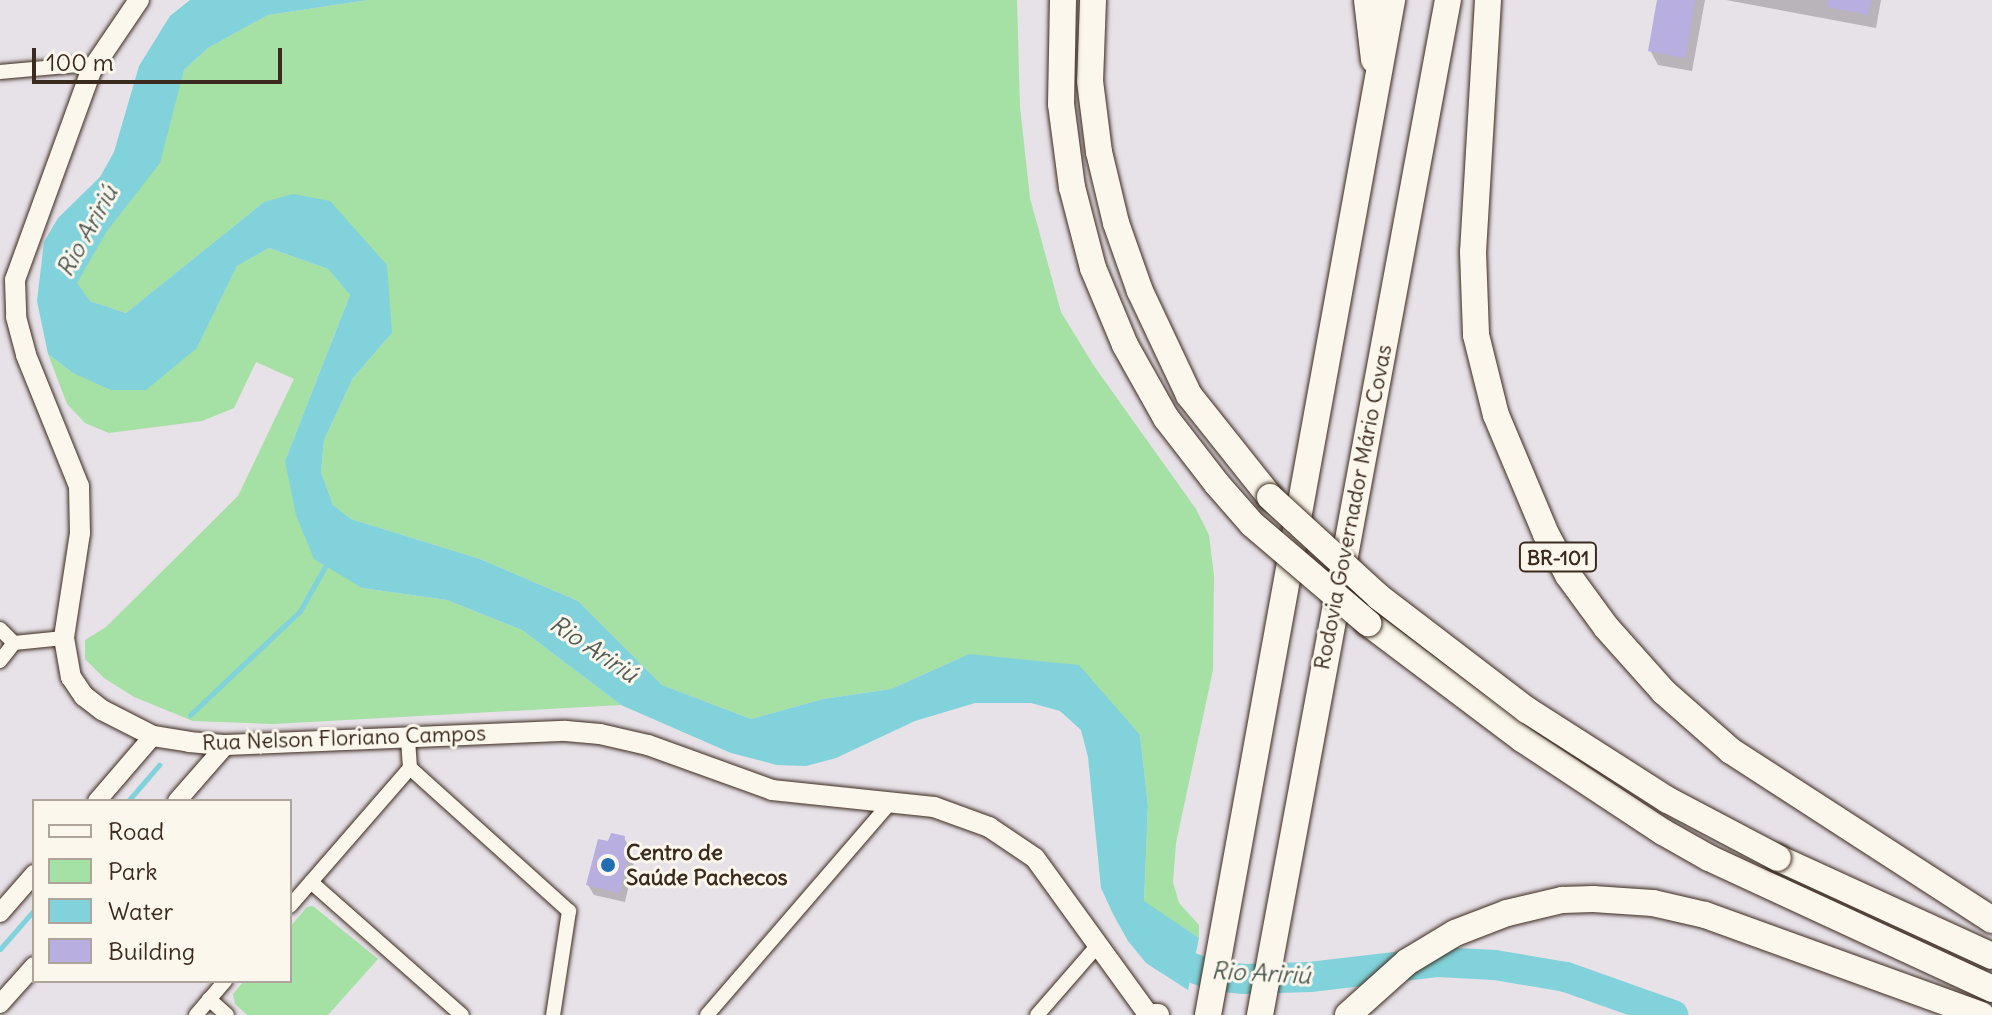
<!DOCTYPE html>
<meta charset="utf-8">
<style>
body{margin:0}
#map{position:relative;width:1992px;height:1015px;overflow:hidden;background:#e7e1e8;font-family:Delius,sans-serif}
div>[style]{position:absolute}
.green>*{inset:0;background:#a5e0a5}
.water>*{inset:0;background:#81d2da}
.shadow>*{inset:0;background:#0003}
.stream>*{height:5px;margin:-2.5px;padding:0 2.5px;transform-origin:2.5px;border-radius:2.5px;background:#81d2da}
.river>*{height:30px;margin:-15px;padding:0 15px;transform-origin:15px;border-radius:15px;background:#81d2da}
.building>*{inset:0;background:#b8aedf}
.roads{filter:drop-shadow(0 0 2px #3b2a1e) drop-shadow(0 0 2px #3b2a1e)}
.minor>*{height:14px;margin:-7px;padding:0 7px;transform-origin:7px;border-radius:7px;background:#fbf7ec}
.tertiary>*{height:18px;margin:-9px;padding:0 9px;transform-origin:9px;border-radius:9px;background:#fbf7ec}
.secondary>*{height:20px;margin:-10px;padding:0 10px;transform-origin:10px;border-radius:10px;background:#fbf7ec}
.primary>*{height:22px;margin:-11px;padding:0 11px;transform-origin:11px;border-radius:11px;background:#fbf7ec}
.motorway>*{height:26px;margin:-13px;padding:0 13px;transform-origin:13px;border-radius:13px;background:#fbf7ec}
.bridges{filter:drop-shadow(0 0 2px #3b2a1e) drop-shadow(0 0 2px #3b2a1e)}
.motorway-bridge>*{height:26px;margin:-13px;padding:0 13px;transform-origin:13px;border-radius:13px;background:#fbf7ec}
.dots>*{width:22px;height:22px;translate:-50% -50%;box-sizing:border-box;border:4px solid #fbf7ec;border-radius:50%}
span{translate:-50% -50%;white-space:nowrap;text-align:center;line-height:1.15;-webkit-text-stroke:6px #fbf7ec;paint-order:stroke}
.shield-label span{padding:2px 6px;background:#fbf7ec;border:2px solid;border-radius:6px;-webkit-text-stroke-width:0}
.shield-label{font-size:20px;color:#3b2a1e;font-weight:700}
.street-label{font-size:22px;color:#3b2a1e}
.poi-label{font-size:22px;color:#3b2a1e;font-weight:700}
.left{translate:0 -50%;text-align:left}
.water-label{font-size:24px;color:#505c56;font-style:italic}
.legend{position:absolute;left:32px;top:799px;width:260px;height:184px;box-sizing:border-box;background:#fbf7ec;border:2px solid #aea59a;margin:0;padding:10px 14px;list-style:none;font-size:24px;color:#3b2a1e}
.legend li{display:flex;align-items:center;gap:16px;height:40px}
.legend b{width:40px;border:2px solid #aea59a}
.scale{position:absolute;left:32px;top:48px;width:250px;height:36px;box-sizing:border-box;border:4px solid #3b2a1e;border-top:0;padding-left:10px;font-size:24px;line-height:28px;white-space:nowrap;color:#3b2a1e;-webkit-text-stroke:6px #fbf7ec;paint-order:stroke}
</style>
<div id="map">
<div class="green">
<i style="clip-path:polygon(368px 0,1017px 0,1020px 107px,1030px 198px,1061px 312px,1094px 366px,1196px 509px,1209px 535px,1214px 575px,1213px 670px,1176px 843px,1173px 882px,1179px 903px,1199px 925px,1199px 938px,1144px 902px,1148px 805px,1140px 735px,969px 654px,891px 689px,823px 699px,751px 719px,662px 685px,578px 601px,480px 559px,351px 519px,333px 505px,321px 472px,324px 440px,353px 378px,392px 333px,264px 202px,126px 313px,90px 301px,76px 283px,170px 116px,184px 70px,208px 48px,268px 15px)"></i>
<i style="clip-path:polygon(269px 248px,328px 269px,350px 295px,285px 461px,362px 588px,447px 600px,522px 630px,621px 705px,273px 724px,193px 721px,134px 697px,104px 678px,85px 659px,85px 640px,106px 627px,238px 496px,294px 379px,256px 362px,234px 408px,202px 421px,109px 433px,85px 423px,67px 404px,48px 354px,73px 373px,197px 348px,237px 266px)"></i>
<i style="clip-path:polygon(313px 906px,378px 959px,328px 1015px,247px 1015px,235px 1004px,233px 994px,244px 981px,290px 981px,290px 927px,307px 907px)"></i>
</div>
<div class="water">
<i style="clip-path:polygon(190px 0,368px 0,268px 15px,208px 48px,184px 70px,160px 163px,107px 231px,77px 283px,90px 301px,126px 313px,264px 202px,293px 194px,330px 201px,387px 265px,392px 333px,353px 378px,324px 440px,321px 472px,333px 505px,351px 519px,480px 559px,578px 601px,662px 685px,751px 719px,823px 699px,891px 689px,969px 654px,1079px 665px,1140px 735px,1148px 805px,1144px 901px,1199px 938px,1188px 990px,1146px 963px,1128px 941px,1113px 914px,1101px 888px,1088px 757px,1081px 730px,1060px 711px,1031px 703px,975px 703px,915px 721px,836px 758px,806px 766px,777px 765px,731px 753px,621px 705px,522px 630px,447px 600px,362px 588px,314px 559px,296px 515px,285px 461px,350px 295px,328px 269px,269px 248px,237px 266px,197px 348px,146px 390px,111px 390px,73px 373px,48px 354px,37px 301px,44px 242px,58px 218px,100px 177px,114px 152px,139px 66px,170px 16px)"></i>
</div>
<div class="shadow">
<i style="clip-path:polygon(1659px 0,1705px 0,1692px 71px,1658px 65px,1650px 50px)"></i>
<i style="clip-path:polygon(1726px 0,1881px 0,1876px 28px)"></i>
<i style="clip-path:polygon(624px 838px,635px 858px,625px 902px,594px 895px,588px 885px,610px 843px)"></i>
</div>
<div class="stream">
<i style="left:190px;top:715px;width:151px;rotate:-43.4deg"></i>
<i style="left:300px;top:611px;width:55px;rotate:-60.6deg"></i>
<i style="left:128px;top:801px;width:48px;rotate:-49.3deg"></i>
<i style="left:0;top:949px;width:52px;rotate:-48.9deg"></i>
</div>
<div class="river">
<i style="left:1157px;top:949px;width:15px;rotate:42deg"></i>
<i style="left:1168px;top:959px;width:50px;rotate:19.9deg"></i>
<i style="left:1215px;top:976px;width:29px;rotate:6deg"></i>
<i style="left:1244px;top:979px;width:66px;rotate:-1.7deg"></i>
<i style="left:1310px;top:977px;width:129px;rotate:-6.7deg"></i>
<i style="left:1438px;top:962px;width:57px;rotate:3deg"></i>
<i style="left:1495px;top:965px;width:72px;rotate:9.6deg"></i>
<i style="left:1566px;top:977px;width:114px;rotate:19.6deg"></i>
</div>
<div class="building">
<i style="clip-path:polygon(1657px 0,1695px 0,1685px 58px,1648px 51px)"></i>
<i style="clip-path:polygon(1827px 0,1871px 0,1868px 15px,1827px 7px)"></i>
<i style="clip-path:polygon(611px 833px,625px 836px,624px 843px,630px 845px,620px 893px,586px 885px,598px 839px,608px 841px)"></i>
</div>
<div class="roads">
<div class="minor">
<i style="left:0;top:72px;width:78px;rotate:-5.1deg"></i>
<i style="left:78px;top:65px;width:14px;rotate:25deg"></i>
<i style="left:0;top:629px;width:20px;rotate:45deg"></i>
<i style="left:0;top:661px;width:23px;rotate:-52deg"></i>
<i style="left:14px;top:643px;width:50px;rotate:-5.7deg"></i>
<i style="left:410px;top:768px;width:214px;rotate:42deg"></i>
<i style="left:569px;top:911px;width:105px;rotate:98.7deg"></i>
<i style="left:311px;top:882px;width:201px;rotate:41.4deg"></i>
<i style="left:290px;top:906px;width:183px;rotate:-49deg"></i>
<i style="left:410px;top:768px;width:31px;rotate:-94deg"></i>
<i style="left:209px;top:999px;width:24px;rotate:42deg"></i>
<i style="left:196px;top:1015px;width:45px;rotate:-49.5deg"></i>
<i style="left:707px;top:1015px;width:279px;rotate:-49.2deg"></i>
<i style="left:1037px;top:1015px;width:94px;rotate:-48.9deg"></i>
</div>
<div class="tertiary">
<i style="left:97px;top:801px;width:86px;rotate:-49.3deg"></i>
<i style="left:177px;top:801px;width:74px;rotate:-48.8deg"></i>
<i style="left:0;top:913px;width:52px;rotate:-48.9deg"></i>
<i style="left:0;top:1004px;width:51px;rotate:-48.2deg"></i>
</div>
<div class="secondary">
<i style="left:139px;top:0;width:86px;rotate:124.1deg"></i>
<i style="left:91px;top:71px;width:222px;rotate:110deg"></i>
<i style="left:15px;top:280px;width:37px;rotate:88deg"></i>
<i style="left:16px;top:317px;width:39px;rotate:75deg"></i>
<i style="left:26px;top:355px;width:141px;rotate:68deg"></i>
<i style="left:79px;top:486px;width:47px;rotate:88.8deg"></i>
<i style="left:80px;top:533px;width:106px;rotate:98.7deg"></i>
<i style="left:64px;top:638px;width:40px;rotate:80deg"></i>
<i style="left:71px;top:677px;width:23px;rotate:56deg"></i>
<i style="left:84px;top:696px;width:23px;rotate:38deg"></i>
<i style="left:102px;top:710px;width:57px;rotate:27deg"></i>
<i style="left:153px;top:736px;width:36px;rotate:9deg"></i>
<i style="left:189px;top:742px;width:37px;rotate:5deg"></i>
<i style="left:226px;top:745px;width:340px;rotate:-2.4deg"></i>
<i style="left:566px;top:731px;width:34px;rotate:5deg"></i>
<i style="left:600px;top:734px;width:49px;rotate:12.9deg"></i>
<i style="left:648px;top:745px;width:132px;rotate:19.9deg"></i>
<i style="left:772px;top:790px;width:163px;rotate:6deg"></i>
<i style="left:934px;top:807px;width:59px;rotate:20deg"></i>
<i style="left:989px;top:827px;width:55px;rotate:34deg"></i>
<i style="left:1035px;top:858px;width:191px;rotate:54.1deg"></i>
</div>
<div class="primary">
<i style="left:1147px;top:1015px;width:11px"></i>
</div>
<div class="motorway">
<i style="left:1093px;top:0;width:81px;rotate:92.1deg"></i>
<i style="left:1090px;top:81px;width:72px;rotate:82.8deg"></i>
<i style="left:1099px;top:152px;width:73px;rotate:76.5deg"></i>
<i style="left:1116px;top:223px;width:72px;rotate:70.6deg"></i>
<i style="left:1140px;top:291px;width:115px;rotate:64.8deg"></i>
<i style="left:1189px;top:395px;width:130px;rotate:51.5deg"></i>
<i style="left:1367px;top:0;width:60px;rotate:83.3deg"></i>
<i style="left:1488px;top:0;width:252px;rotate:93.4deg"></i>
<i style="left:1473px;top:252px;width:83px;rotate:87.9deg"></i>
<i style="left:1476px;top:335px;width:82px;rotate:76deg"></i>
<i style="left:1496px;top:415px;width:129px;rotate:67.2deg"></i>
<i style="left:1546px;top:534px;width:47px;rotate:61.8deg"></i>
<i style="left:1568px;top:575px;width:64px;rotate:53.8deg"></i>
<i style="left:1606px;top:627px;width:87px;rotate:48.3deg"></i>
<i style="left:1664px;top:692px;width:89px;rotate:41.4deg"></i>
<i style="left:1731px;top:751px;width:311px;rotate:32.9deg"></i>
<i style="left:1368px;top:623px;width:193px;rotate:37deg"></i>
<i style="left:1522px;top:739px;width:169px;rotate:33.4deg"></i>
<i style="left:1663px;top:832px;width:53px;rotate:29.5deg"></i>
<i style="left:1709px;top:858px;width:312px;rotate:24.8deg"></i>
<i style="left:1778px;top:858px;width:235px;rotate:24.6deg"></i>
<i style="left:1208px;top:1015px;width:1032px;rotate:-79.72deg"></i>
<i style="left:1260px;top:1015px;width:1032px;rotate:-79.51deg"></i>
<i style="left:1348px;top:1015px;width:79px;rotate:-41.9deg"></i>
<i style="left:1407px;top:962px;width:56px;rotate:-31.1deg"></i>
<i style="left:1455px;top:933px;width:56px;rotate:-21deg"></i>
<i style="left:1507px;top:913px;width:57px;rotate:-13.3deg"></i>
<i style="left:1562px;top:900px;width:31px;rotate:-2deg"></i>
<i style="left:1593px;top:899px;width:60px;rotate:3.8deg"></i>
<i style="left:1653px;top:903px;width:53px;rotate:13deg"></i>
<i style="left:1705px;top:915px;width:294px;rotate:19.9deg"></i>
</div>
</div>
<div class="bridges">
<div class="motorway-bridge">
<i style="left:1063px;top:0;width:104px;rotate:91.1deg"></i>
<i style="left:1061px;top:104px;width:84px;rotate:82.5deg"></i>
<i style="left:1072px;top:187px;width:84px;rotate:75.5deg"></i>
<i style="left:1093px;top:268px;width:83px;rotate:67.4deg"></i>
<i style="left:1125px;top:345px;width:84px;rotate:60.7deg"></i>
<i style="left:1166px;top:418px;width:83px;rotate:52.3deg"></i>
<i style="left:1217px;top:484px;width:53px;rotate:48.8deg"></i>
<i style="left:1252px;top:524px;width:153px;rotate:40.5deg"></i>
<i style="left:1270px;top:497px;width:148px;rotate:42.5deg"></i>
<i style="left:1379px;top:597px;width:186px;rotate:37.4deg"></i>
<i style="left:1527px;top:710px;width:167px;rotate:32.6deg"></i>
<i style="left:1668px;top:800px;width:124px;rotate:27.8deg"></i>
</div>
</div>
<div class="dots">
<i style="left:608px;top:865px;background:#1f6fb2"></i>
</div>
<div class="shield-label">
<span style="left:1558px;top:557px">BR-101</span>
</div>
<div class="street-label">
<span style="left:1353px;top:507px;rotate:-79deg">Rodovia Governador Mário Covas</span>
<span style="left:344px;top:738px;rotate:-2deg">Rua Nelson Floriano Campos</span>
</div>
<div class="poi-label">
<span class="left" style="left:626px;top:865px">Centro de<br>Saúde Pachecos</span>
</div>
<div class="water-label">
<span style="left:87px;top:231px;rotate:-61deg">Rio Aririú</span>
<span style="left:594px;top:649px;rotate:34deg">Rio Aririú</span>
<span style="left:1261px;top:973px;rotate:3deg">Rio Aririú</span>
</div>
<ul class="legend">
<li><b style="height:10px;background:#fbf7ec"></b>Road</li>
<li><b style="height:22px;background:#a5e0a5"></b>Park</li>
<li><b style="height:22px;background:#81d2da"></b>Water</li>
<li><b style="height:22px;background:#b8aedf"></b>Building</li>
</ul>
<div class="scale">100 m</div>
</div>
